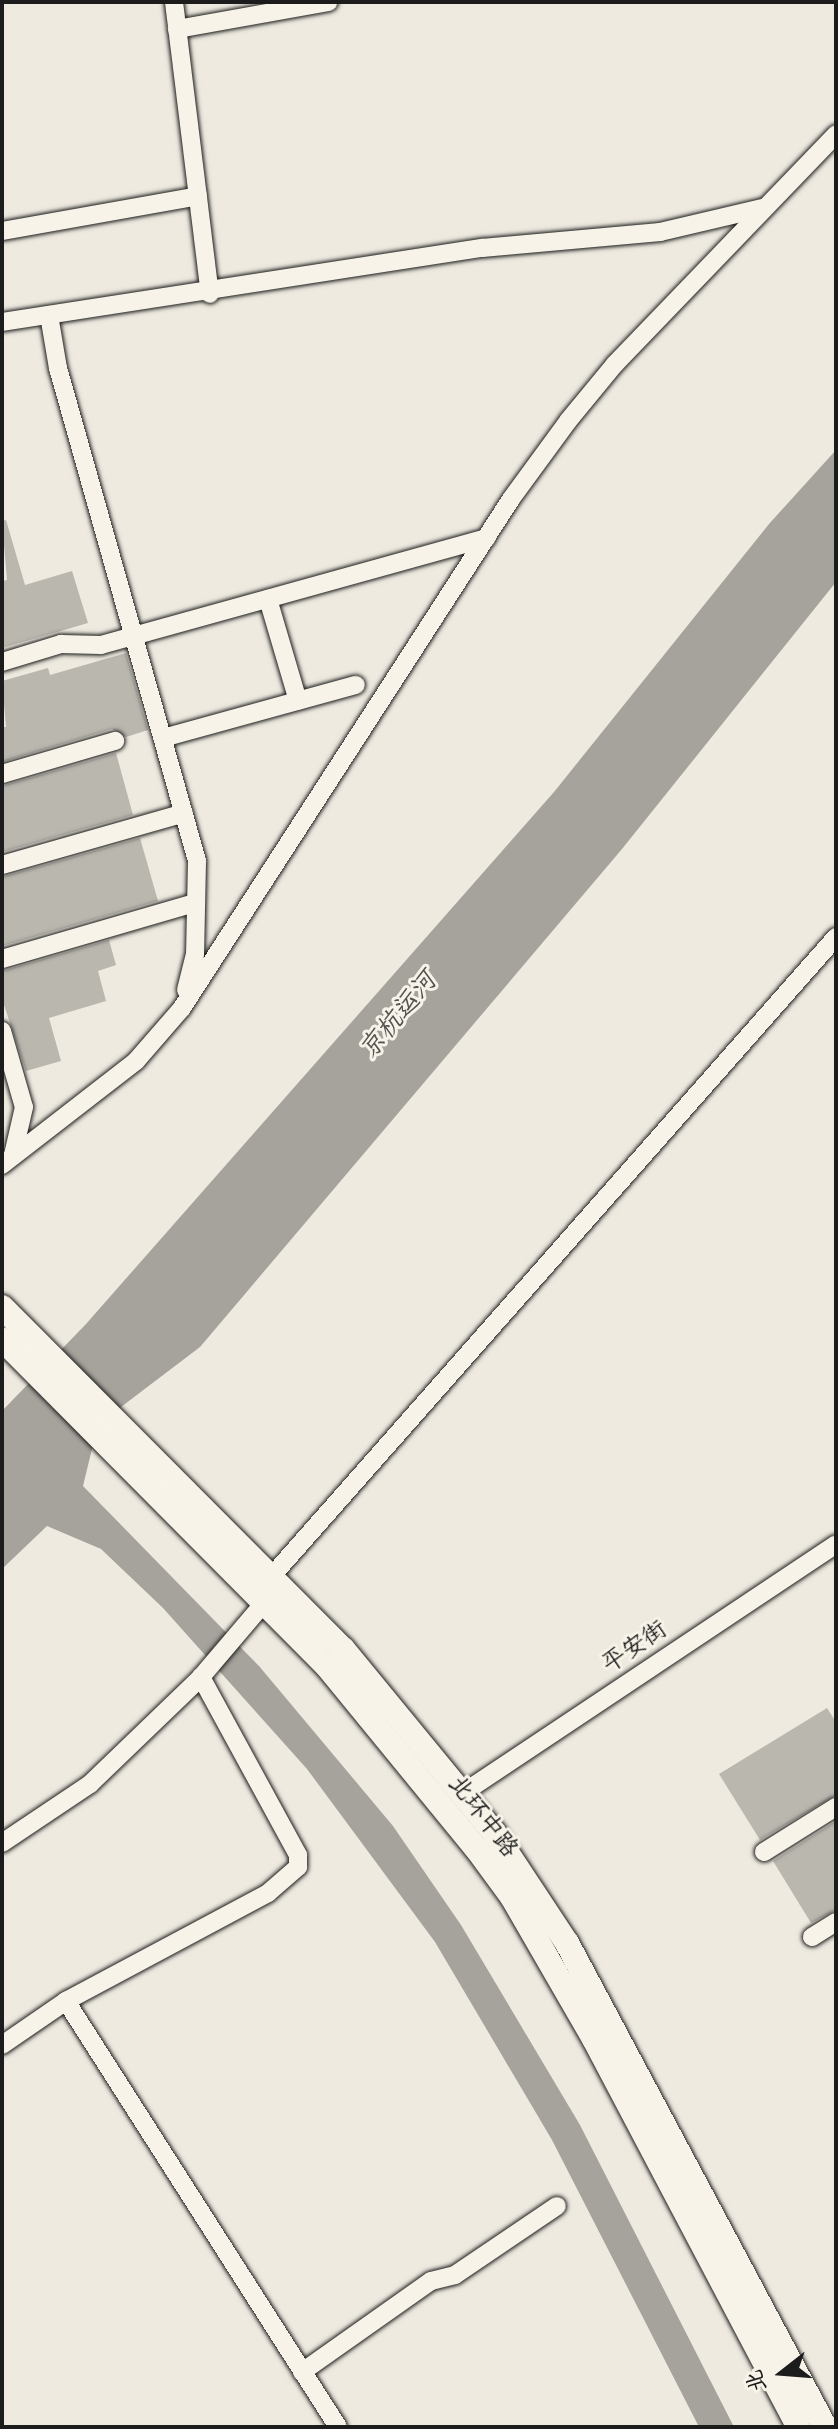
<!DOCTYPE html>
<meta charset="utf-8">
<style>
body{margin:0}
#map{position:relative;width:838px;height:2429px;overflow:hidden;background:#eeeae0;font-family:Dekko,"LXGW WenKai TC",sans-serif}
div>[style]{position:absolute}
.water>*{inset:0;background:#a6a39d}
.building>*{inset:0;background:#bab7af}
.roads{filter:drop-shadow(0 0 2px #1c1c1c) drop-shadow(0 0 2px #1c1c1c)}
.minor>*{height:18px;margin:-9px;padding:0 9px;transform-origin:9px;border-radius:9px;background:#f7f3e8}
.major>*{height:24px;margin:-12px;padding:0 12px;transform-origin:12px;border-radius:12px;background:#f7f3e8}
span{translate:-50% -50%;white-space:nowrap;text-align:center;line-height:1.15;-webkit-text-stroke:6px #f7f3e8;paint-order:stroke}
.street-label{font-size:24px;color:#1c1c1c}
.water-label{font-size:26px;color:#535250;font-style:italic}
.frame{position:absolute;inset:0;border:4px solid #1c1c1c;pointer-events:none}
.north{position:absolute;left:742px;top:2333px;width:80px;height:80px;-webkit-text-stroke:6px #f7f3e8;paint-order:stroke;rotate:253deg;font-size:22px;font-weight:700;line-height:32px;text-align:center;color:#1c1c1c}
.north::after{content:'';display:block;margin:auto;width:28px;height:36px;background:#1c1c1c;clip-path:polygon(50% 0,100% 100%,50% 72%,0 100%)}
</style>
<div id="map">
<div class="water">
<i style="clip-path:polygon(836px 450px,836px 582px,622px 849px,200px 1347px,121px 1407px,92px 1449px,83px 1486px,259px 1666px,393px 1826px,461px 1925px,580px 2125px,734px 2427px,699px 2427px,552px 2140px,435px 1942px,307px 1769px,163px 1608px,101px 1549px,47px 1526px,2px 1569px,2px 1411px,86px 1324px,554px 792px,769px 524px)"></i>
</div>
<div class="building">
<i style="clip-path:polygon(6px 520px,25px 585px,72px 571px,88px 623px,2px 648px,2px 581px,7px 580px,2px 521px)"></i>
<i style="clip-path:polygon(126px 653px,148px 730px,126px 737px,112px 729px,2px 762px,2px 727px,6px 727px,2px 681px,48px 668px,50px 675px)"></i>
<i style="clip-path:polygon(116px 753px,133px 815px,2px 852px,2px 786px)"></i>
<i style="clip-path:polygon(140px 838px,158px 901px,2px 946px,2px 877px)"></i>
<i style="clip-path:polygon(109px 940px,116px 965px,98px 971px,106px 1001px,49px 1018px,61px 1061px,26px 1071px,2px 999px,2px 971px)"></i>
<i style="clip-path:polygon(827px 1708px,836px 1722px,836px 1795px,760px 1840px,719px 1774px)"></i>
<i style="clip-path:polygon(836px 1821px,836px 1910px,811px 1923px,773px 1861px)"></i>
</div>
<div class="roads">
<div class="minor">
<i style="left:174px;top:2px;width:294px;rotate:83deg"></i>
<i style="left:177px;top:29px;width:154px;rotate:-10.1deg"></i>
<i style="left:2px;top:231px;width:199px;rotate:-10.1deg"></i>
<i style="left:49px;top:315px;width:54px;rotate:80.4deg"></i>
<i style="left:58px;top:368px;width:512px;rotate:74.25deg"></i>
<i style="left:197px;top:861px;width:93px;rotate:91.2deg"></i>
<i style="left:195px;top:954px;width:37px;rotate:104deg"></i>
<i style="left:2px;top:322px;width:486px;rotate:-8.8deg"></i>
<i style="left:482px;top:248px;width:179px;rotate:-5.1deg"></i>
<i style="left:660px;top:232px;width:105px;rotate:-13.2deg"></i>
<i style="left:268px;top:599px;width:106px;rotate:73.6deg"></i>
<i style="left:2px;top:662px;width:62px;rotate:-17deg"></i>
<i style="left:61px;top:644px;width:40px;rotate:1.4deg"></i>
<i style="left:101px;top:645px;width:400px;rotate:-15.5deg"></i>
<i style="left:163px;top:738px;width:200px;rotate:-15.4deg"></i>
<i style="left:2px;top:774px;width:118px;rotate:-16.3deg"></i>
<i style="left:2px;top:865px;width:189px;rotate:-15.9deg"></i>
<i style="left:2px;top:959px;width:201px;rotate:-16.2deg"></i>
<i style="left:2px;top:1031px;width:79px;rotate:73.9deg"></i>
<i style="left:24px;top:1107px;width:49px;rotate:102.9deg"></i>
<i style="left:2px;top:1165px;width:170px;rotate:-37.8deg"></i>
<i style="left:136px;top:1061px;width:70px;rotate:-49deg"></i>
<i style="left:182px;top:1008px;width:606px;rotate:-57.12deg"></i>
<i style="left:511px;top:499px;width:97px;rotate:-53.8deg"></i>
<i style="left:568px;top:421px;width:74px;rotate:-50.5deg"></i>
<i style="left:615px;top:364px;width:319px;rotate:-46.1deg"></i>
<i style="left:271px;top:1577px;width:854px;rotate:-48.56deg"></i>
<i style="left:463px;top:1793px;width:448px;rotate:-33.7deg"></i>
<i style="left:2px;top:1843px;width:106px;rotate:-33.8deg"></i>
<i style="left:90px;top:1784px;width:154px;rotate:-43.9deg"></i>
<i style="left:201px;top:1677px;width:97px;rotate:-49.6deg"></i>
<i style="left:764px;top:1852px;width:85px;rotate:-32deg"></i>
<i style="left:812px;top:1937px;width:28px;rotate:-32deg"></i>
<i style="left:66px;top:2001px;width:505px;rotate:57.44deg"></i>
<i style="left:2px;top:2045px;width:78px;rotate:-34.5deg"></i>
<i style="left:66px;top:2001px;width:229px;rotate:-28.1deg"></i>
<i style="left:268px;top:1893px;width:40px;rotate:-41deg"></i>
<i style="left:298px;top:1867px;width:12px;rotate:-90deg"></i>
<i style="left:298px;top:1855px;width:203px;rotate:-118.6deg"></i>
<i style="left:302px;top:2372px;width:158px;rotate:-35.2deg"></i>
<i style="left:431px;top:2281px;width:25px;rotate:-14deg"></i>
<i style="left:455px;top:2275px;width:123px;rotate:-34.1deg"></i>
</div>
<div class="major">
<i style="left:2px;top:1307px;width:483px;rotate:45.1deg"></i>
<i style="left:343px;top:1649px;width:239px;rotate:50.6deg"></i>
<i style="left:495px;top:1834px;width:131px;rotate:56.6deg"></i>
<i style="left:567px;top:1943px;width:548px;rotate:61.94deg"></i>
<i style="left:2px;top:1339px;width:460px;rotate:45.2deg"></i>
<i style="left:326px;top:1665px;width:237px;rotate:50.7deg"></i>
<i style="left:476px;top:1848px;width:61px;rotate:53.7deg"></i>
<i style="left:512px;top:1897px;width:164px;rotate:60deg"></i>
<i style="left:594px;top:2039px;width:439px;rotate:62.2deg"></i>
</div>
</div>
<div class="street-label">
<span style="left:636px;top:1649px;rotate:-34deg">平安街</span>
<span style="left:481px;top:1818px;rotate:52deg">北环中路</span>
</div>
<div class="water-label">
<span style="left:400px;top:1017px;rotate:-50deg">京杭运河</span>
</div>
<div class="frame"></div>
<div class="north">北</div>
</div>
